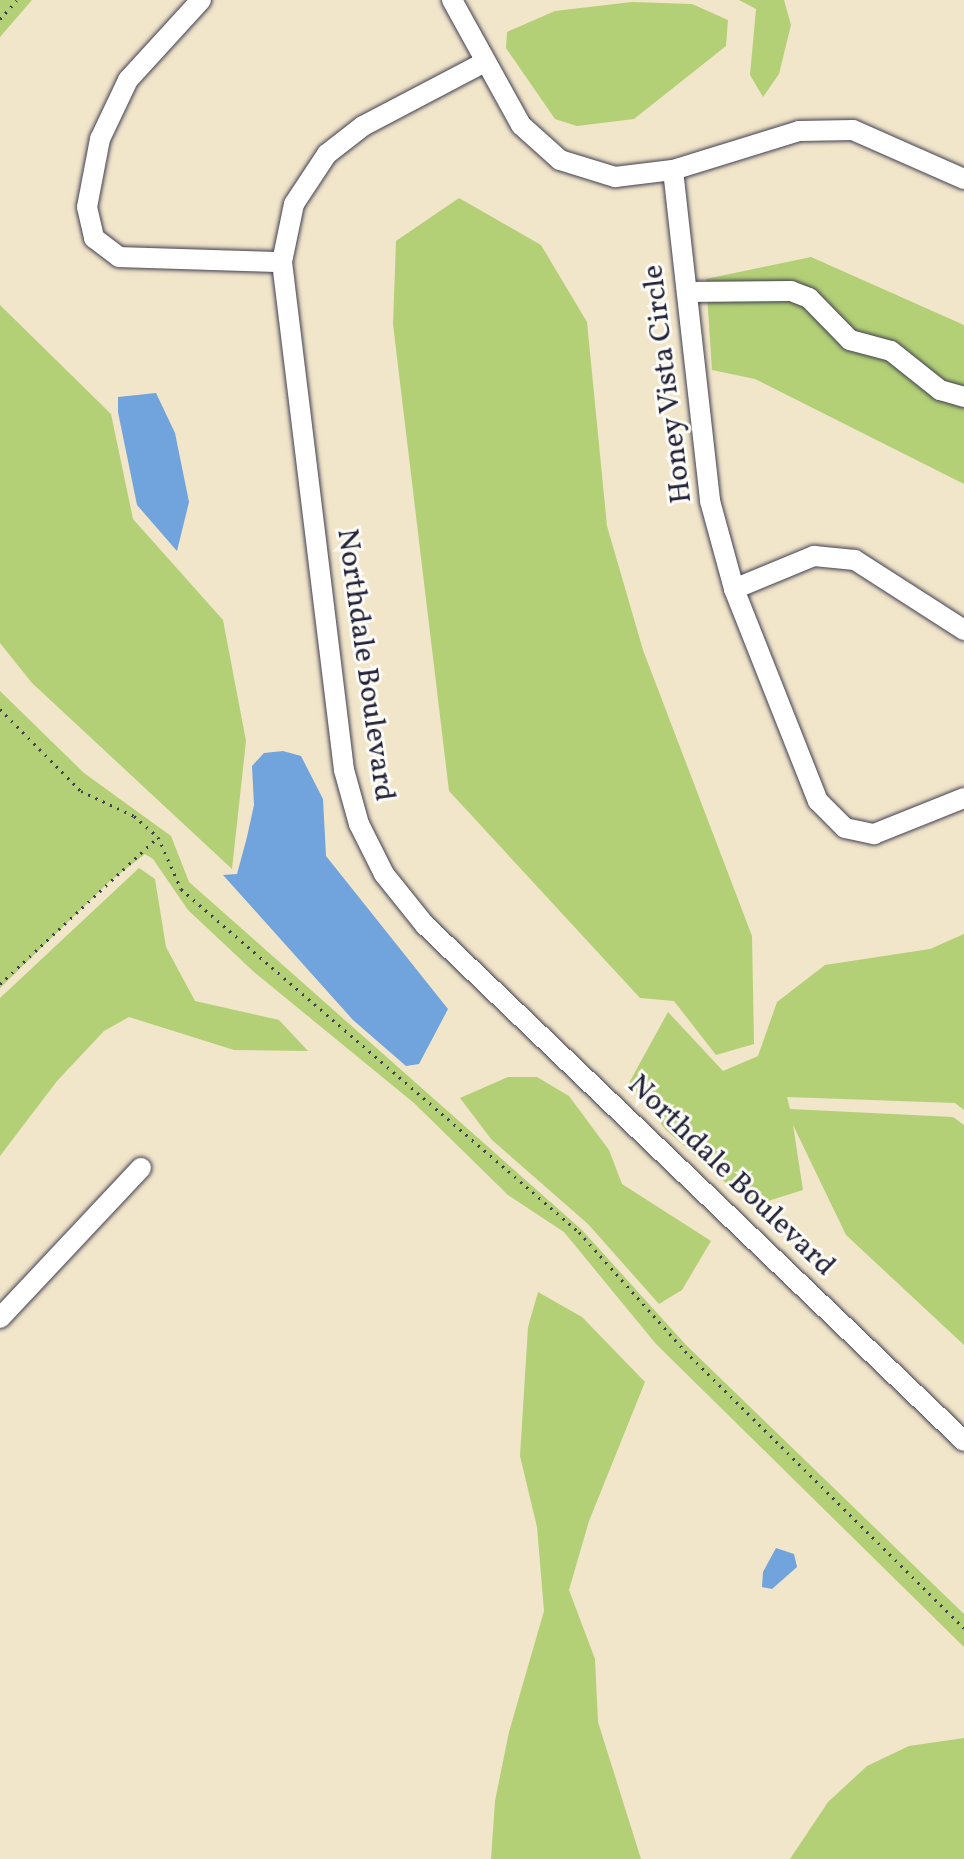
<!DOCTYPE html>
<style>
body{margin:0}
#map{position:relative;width:964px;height:1859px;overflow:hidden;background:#f1e5ca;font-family:Vollkorn,serif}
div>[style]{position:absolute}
.green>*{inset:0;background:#b3d076}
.water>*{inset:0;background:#71a3dc}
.path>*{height:3px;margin-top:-1.5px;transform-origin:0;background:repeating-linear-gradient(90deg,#413f50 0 2px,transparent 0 8px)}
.roads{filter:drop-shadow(0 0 2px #413f50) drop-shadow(0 0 2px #413f50)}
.minor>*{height:20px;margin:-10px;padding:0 10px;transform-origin:10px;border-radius:10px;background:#fff}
span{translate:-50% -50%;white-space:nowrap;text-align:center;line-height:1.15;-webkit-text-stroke:6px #fdfcf7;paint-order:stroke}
.street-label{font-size:30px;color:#22223b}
</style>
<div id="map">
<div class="green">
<i style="clip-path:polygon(0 0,32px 0,0 37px)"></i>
<i style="clip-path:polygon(739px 0,784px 0,791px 25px,779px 74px,763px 97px,750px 75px,756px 9px)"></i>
<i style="clip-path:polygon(632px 2px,692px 4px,728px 20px,726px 46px,634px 119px,577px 126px,555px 119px,506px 48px,507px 32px,555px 11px)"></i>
<i style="clip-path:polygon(459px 198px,541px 245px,587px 322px,607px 526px,643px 650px,752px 936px,754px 1044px,716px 1055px,674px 1001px,640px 998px,449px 791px,393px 324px,396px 241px)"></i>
<i style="clip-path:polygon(811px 257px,964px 325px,964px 484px,755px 379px,712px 370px,706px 279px)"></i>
<i style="clip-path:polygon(0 305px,111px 414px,133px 519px,223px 620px,246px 741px,232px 869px,32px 683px,0 643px)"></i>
<i style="clip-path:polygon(0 691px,84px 773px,171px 836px,189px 882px,582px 1230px,686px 1345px,964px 1614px,964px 1647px,656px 1344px,564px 1232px,508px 1195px,414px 1103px,254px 972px,188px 910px,153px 859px,145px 854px,109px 882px,0 988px)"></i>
<i style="clip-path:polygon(139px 868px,155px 879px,166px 947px,195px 1001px,279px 1020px,308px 1051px,234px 1050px,129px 1017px,104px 1031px,57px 1081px,0 1156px,0 998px)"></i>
<i style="clip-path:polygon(964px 934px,964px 1110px,955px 1103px,787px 1097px,790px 1109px,953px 1117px,964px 1125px,964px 1345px,846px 1235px,793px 1125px,803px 1190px,752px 1206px,666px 1130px,629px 1083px,668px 1012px,723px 1071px,758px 1056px,777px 1002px,825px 965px,930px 949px)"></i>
<i style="clip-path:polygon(508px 1077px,537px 1077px,569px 1096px,609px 1150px,622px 1184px,711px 1241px,682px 1290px,659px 1304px,588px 1224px,491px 1139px,460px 1098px)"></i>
<i style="clip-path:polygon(538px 1292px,582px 1317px,645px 1382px,589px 1521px,569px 1590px,595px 1659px,598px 1722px,641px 1859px,491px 1859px,495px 1801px,509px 1732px,544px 1611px,537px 1527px,520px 1456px,528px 1327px)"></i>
<i style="clip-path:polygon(964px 1738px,964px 1859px,790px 1859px,828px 1802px,867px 1766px,909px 1746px)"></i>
</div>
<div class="water">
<i style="clip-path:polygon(156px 393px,175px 433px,189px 502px,177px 551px,137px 505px,118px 412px,118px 397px)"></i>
<i style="clip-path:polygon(283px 751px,301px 756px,323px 799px,326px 856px,448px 1009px,419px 1064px,406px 1066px,353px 1020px,223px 875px,237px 874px,247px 837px,254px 805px,252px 766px,264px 753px)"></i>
<i style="clip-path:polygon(776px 1548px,794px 1554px,797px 1567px,772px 1589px,762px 1587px,763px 1572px)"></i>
</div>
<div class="path">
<i style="left:0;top:19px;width:25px;rotate:-48deg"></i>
<i style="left:0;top:709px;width:115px;rotate:45.4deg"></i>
<i style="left:81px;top:791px;width:59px;rotate:25.3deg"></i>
<i style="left:134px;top:816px;width:32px;rotate:41deg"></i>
<i style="left:158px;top:837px;width:57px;rotate:66.1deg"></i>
<i style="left:181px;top:889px;width:525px;rotate:40.76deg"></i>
<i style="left:579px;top:1232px;width:159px;rotate:48.3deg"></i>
<i style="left:685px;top:1351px;width:393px;rotate:44.8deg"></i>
<i style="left:0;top:984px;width:216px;rotate:-42.9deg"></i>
</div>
<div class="roads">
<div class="minor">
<i style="left:201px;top:0;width:108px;rotate:132.4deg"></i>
<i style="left:128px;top:80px;width:65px;rotate:115.4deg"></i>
<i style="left:100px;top:139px;width:69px;rotate:100.8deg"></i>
<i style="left:87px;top:207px;width:32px;rotate:77deg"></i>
<i style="left:94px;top:238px;width:31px;rotate:37deg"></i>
<i style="left:119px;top:257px;width:163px;rotate:1.8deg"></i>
<i style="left:452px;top:0;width:143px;rotate:61.1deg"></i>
<i style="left:521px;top:125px;width:52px;rotate:41.9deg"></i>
<i style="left:560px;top:160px;width:58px;rotate:17.2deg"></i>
<i style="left:615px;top:177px;width:58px;rotate:-6.9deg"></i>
<i style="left:673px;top:170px;width:132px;rotate:-17.2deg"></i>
<i style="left:799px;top:131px;width:54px;rotate:-1.1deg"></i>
<i style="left:853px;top:130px;width:121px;rotate:23.8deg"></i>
<i style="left:485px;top:62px;width:138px;rotate:152.3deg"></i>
<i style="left:363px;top:126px;width:46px;rotate:142.1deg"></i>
<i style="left:327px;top:154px;width:60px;rotate:123.4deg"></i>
<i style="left:294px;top:204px;width:59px;rotate:101.7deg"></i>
<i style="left:282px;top:262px;width:512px;rotate:83.04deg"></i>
<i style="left:344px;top:770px;width:56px;rotate:74.5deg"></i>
<i style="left:359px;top:824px;width:56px;rotate:63.4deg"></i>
<i style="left:384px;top:874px;width:65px;rotate:51.2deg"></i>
<i style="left:425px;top:925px;width:746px;rotate:43.75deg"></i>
<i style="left:673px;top:170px;width:333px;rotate:83.6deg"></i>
<i style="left:710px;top:501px;width:91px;rotate:74.7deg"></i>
<i style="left:734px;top:589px;width:228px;rotate:68.4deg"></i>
<i style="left:818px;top:801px;width:38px;rotate:45deg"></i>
<i style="left:845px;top:828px;width:30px;rotate:12deg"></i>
<i style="left:874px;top:834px;width:97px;rotate:-21.8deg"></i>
<i style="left:687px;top:292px;width:104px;rotate:-0.6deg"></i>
<i style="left:791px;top:291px;width:19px;rotate:21deg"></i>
<i style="left:809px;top:298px;width:59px;rotate:45.7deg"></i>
<i style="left:850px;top:340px;width:42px;rotate:15deg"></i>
<i style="left:891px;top:351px;width:63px;rotate:38.5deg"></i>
<i style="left:940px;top:390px;width:25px;rotate:16deg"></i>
<i style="left:734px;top:589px;width:87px;rotate:-22.4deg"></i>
<i style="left:814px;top:556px;width:41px;rotate:5.6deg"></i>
<i style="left:855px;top:560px;width:130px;rotate:32.7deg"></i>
<i style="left:0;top:1318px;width:206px;rotate:-46.8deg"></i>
</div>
</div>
<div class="street-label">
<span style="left:668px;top:384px;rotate:-97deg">Honey Vista Circle</span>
<span style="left:365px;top:665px;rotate:82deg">Northdale Boulevard</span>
<span style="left:731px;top:1176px;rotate:44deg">Northdale Boulevard</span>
</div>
</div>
